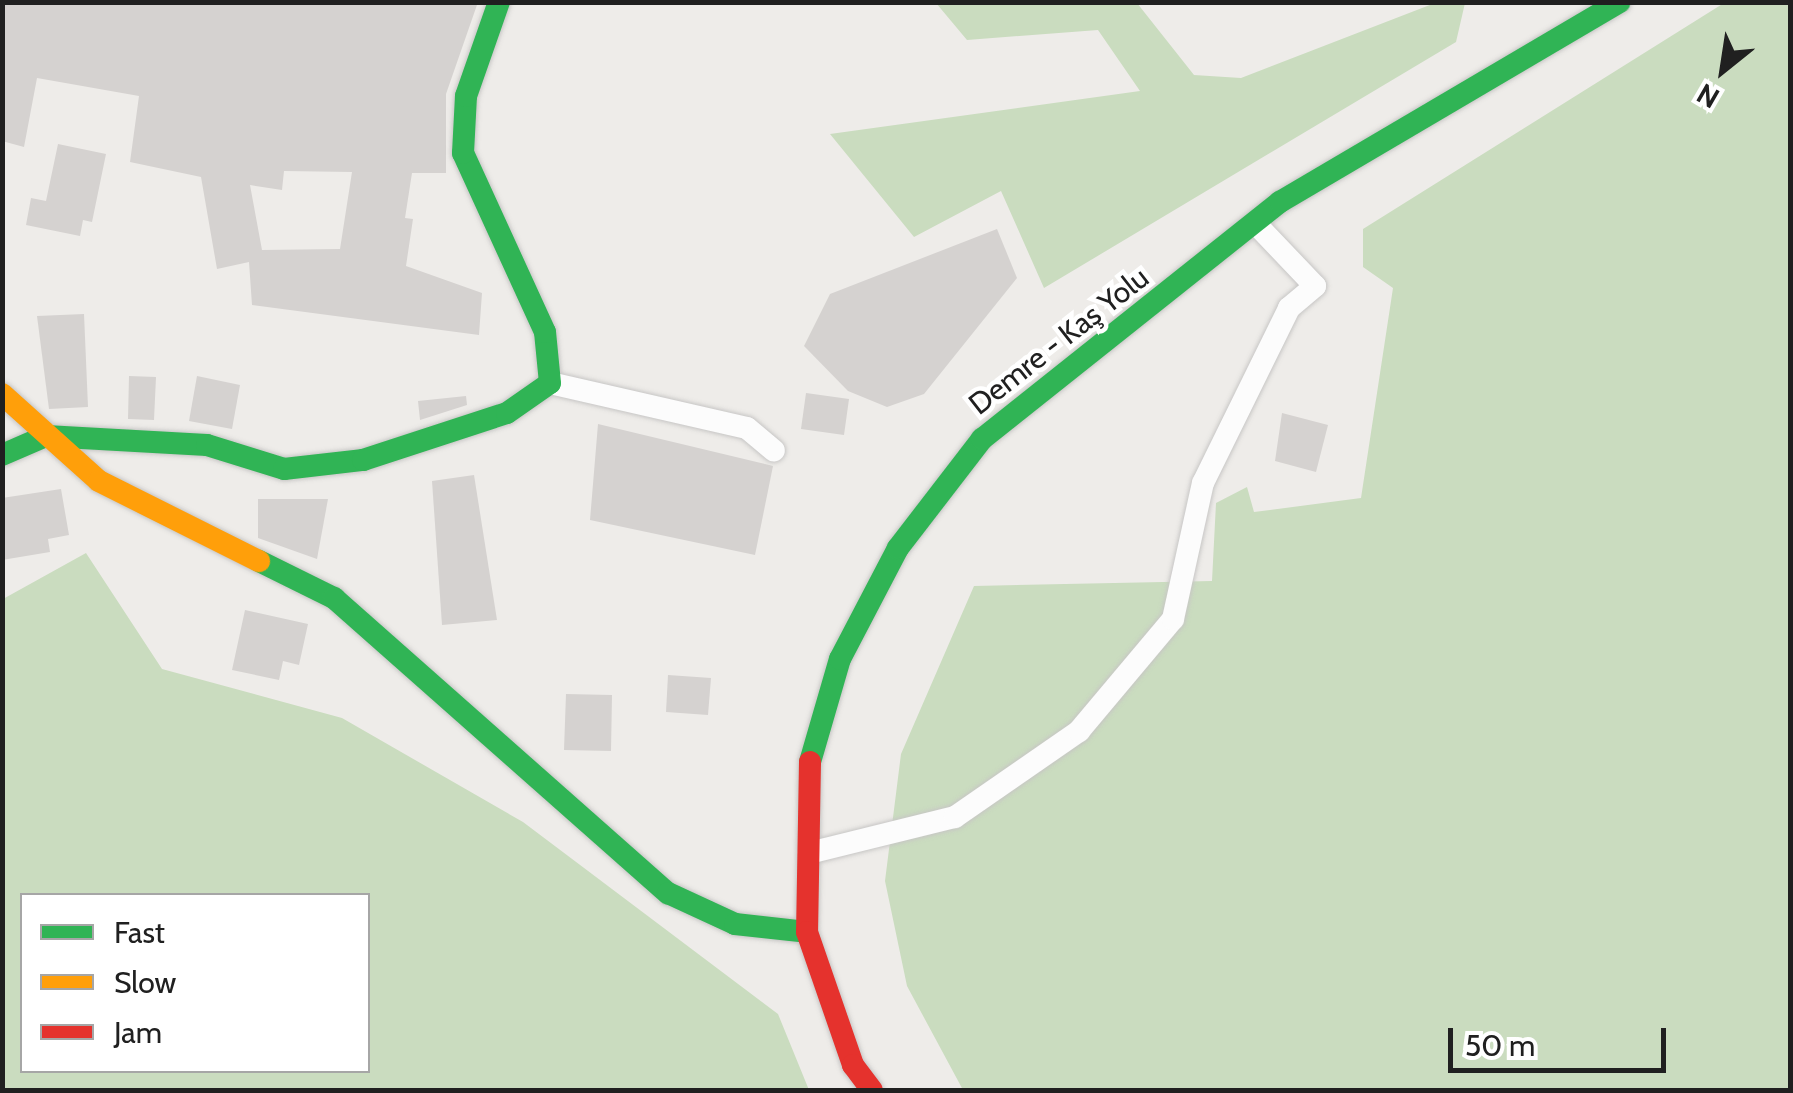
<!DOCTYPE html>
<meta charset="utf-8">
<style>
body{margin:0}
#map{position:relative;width:1793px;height:1093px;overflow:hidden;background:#eeece9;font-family:Cabin,sans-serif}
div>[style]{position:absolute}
.forest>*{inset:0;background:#cadcbf}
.building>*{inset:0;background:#d5d2d0}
.roads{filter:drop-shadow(0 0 2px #c7c6c5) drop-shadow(0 0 2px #c7c6c5)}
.street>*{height:22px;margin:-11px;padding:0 11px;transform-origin:11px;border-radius:11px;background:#fcfcfc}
.fast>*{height:22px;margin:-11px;padding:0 11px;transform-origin:11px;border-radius:11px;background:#30b455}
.slow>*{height:22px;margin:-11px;padding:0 11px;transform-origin:11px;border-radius:11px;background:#ff9f0a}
.jam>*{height:22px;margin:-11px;padding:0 11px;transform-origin:11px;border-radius:11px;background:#e5322d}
span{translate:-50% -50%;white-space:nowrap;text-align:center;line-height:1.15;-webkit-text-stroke:9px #fff;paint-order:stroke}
.street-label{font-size:30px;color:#202020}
.frame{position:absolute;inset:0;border:5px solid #202020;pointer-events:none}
.legend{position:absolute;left:20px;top:893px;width:350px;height:180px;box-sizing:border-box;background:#fff;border:2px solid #a6a6a6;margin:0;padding:12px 18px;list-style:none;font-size:30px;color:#202020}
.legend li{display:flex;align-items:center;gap:20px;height:50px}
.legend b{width:50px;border:2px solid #a6a6a6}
.north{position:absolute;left:1673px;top:20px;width:100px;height:100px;-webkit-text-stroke:8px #fff;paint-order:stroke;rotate:210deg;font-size:28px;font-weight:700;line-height:40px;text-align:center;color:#202020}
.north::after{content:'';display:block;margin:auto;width:35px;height:45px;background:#202020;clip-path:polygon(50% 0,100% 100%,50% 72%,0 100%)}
.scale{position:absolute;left:1448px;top:1028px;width:218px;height:45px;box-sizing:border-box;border:5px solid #202020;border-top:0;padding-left:12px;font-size:30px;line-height:35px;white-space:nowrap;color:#202020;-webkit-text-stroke:8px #fff;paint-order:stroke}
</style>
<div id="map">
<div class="forest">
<i style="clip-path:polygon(936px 3px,1137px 3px,1194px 75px,1241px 78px,1435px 3px,1465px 3px,1456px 42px,1044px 288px,1001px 191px,914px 237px,830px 134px,1140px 91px,1098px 30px,967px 40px)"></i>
<i style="clip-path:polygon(1724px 3px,1790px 3px,1790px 1090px,963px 1090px,907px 986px,885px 881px,901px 754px,974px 586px,1212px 581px,1216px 503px,1247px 487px,1254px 512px,1361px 498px,1393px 288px,1363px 267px,1363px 229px)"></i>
<i style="clip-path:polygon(evenodd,86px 553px,162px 669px,342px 718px,523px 822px,778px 1014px,809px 1090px,3px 1090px,3px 599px,86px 553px,22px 896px,368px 896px,368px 1070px,22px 1070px,22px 896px)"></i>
</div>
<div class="building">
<i style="clip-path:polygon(evenodd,2px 2px,478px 2px,446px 94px,446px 173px,412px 173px,405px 218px,413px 219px,406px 266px,482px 293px,479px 335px,252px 305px,249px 262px,217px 269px,201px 177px,130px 162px,139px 96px,37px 78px,24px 147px,2px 141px,2px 2px,284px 171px,352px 172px,340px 249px,262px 250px,250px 185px,282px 190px,284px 171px)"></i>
<i style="clip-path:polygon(58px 144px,106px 154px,92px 222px,83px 220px,80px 236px,26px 225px,31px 198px,46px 201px)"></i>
<i style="clip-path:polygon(997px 229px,1017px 278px,924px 394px,887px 407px,848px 391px,804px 346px,830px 294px)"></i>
<i style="clip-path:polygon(84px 314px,88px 407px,49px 409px,37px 316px)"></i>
<i style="clip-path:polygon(129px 376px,156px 377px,154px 420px,128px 419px)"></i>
<i style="clip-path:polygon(197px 376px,240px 385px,232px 429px,189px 421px)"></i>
<i style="clip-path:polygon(806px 393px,849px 399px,844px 435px,801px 429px)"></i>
<i style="clip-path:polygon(466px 396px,467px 405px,420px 420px,418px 401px)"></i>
<i style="clip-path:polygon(1282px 413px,1328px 425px,1316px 472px,1275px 461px)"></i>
<i style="clip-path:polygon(598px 424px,773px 466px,755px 555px,590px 520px)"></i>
<i style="clip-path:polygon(474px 475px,497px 620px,442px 625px,432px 481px)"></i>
<i style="clip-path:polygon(61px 489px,69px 535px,48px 539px,50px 552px,2px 560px,2px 498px)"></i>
<i style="clip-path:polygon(258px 499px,328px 499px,317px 559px,258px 538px)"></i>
<i style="clip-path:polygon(245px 610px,308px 624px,299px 665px,283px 661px,279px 680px,232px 670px)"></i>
<i style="clip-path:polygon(668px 675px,711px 678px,708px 715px,666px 712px)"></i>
<i style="clip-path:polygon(566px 694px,612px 695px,611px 751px,564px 750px)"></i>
</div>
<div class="roads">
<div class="street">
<i style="left:550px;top:383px;width:202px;rotate:12.9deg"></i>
<i style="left:747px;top:428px;width:35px;rotate:40deg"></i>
<i style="left:809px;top:853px;width:150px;rotate:-13.9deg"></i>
<i style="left:955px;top:817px;width:151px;rotate:-34.7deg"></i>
<i style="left:1079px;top:731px;width:146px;rotate:-50deg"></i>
<i style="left:1173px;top:619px;width:139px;rotate:-77.6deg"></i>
<i style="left:1203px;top:483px;width:195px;rotate:-63.8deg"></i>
<i style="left:1289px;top:308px;width:34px;rotate:-40deg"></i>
<i style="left:1315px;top:286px;width:87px;rotate:-133.6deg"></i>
</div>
<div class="fast">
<i style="left:2px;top:455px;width:48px;rotate:-23.4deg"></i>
<i style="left:46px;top:436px;width:161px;rotate:3.2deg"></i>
<i style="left:207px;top:445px;width:81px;rotate:17.3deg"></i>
<i style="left:284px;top:469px;width:80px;rotate:-6.5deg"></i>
<i style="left:363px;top:460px;width:151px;rotate:-18.1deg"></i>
<i style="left:507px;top:413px;width:52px;rotate:-34.9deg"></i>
<i style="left:550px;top:383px;width:51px;rotate:-95.6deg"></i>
<i style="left:545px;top:332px;width:197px;rotate:-114.6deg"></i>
<i style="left:463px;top:153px;width:57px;rotate:-87deg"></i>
<i style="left:466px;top:96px;width:100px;rotate:-70.7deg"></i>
<i style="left:259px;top:561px;width:84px;rotate:26.3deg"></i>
<i style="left:334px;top:598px;width:446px;rotate:41.5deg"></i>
<i style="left:668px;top:893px;width:74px;rotate:24.8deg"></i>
<i style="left:735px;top:924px;width:72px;rotate:6.3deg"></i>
<i style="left:810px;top:762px;width:107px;rotate:-73.8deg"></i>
<i style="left:840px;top:659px;width:125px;rotate:-62.4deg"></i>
<i style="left:898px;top:548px;width:138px;rotate:-52.4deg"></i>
<i style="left:982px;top:439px;width:381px;rotate:-38.5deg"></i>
<i style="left:1280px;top:202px;width:394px;rotate:-30.5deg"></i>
</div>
<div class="slow">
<i style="left:2px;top:394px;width:130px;rotate:41.9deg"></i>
<i style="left:99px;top:481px;width:179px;rotate:26.6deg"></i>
</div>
<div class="jam">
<i style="left:810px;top:762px;width:170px;rotate:91deg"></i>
<i style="left:807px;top:932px;width:141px;rotate:70.9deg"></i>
<i style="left:853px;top:1065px;width:31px;rotate:53deg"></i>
</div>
</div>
<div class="street-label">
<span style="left:1059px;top:341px;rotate:-38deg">Demre - Kaş Yolu</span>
</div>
<div class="frame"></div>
<ul class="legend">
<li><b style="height:12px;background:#30b455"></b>Fast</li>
<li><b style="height:12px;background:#ff9f0a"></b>Slow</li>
<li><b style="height:12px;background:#e5322d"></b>Jam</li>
</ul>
<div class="north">N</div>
<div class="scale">50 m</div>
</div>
